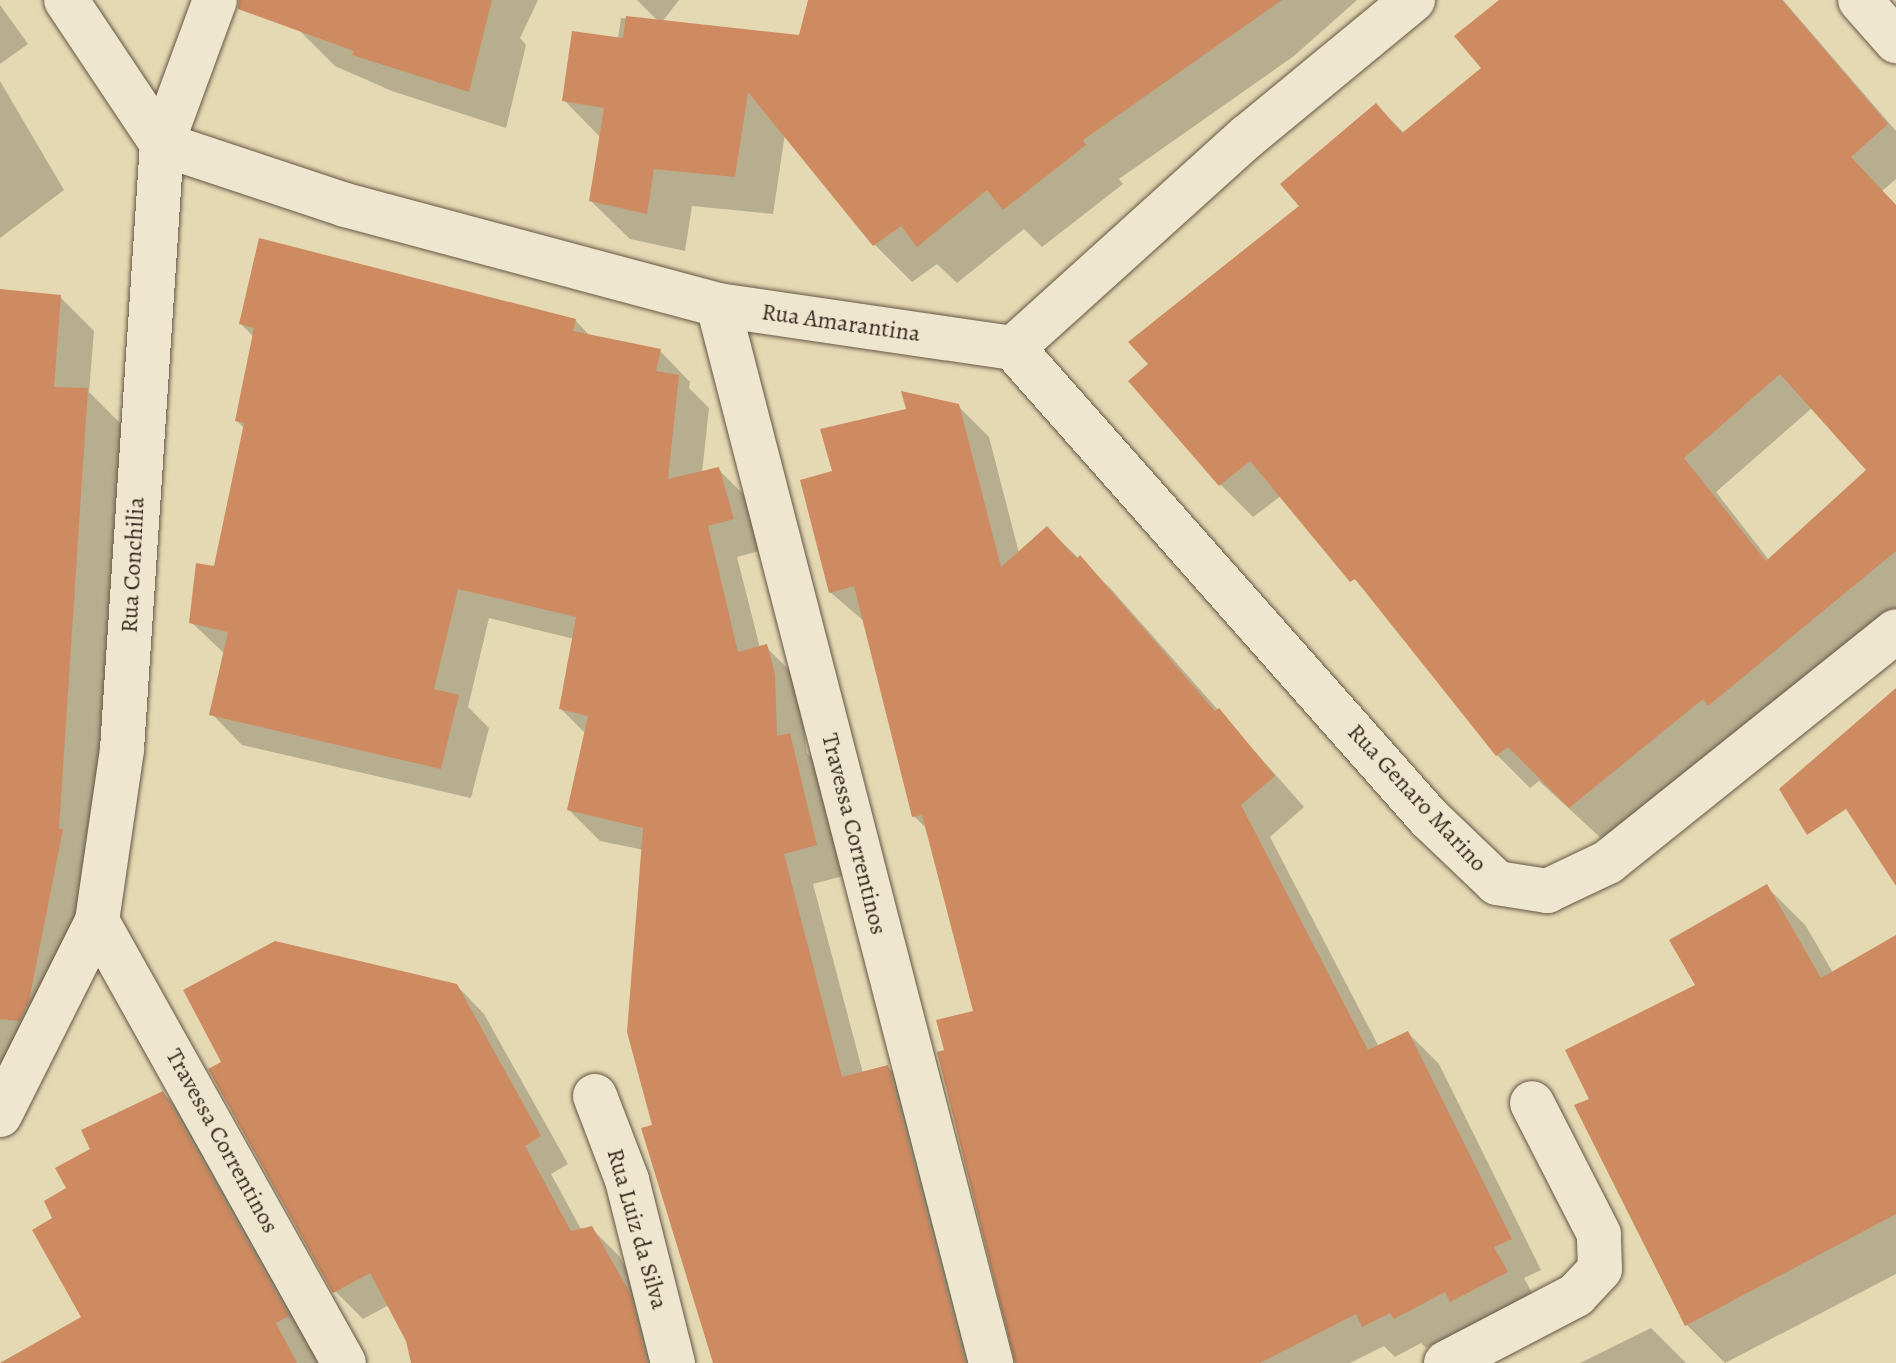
<!DOCTYPE html>
<style>
body{margin:0}
#map{position:relative;width:1896px;height:1363px;overflow:hidden;background:#e5d9b3;font-family:Alegreya,serif}
div>[style]{position:absolute}
.shadow>*{inset:0;background:#0003}
.building>*{inset:0;background:#ce8b61}
.roads{filter:drop-shadow(0 0 2px #665645) drop-shadow(0 0 2px #665645)}
.minor>*{height:44px;margin:-22px;padding:0 22px;transform-origin:22px;border-radius:22px;background:#eee6ce}
span{translate:-50% -50%;white-space:nowrap;text-align:center;line-height:1.15;-webkit-text-stroke:8px #eee6ce;paint-order:stroke}
.street-label{font-size:24px;color:#3b2a20}
</style>
<div id="map">
<div class="shadow">
<i style="clip-path:polygon(309px 0,538px 0,520px 38px,526px 45px,506px 128px,392px 91px,335px 66px,298px 29px)"></i>
<i style="clip-path:polygon(637px 0,679px 0,662px 22px,800px 37px,810px 0,1357px 0,1294px 56px,1119px 179px,1123px 184px,1042px 247px,1024px 229px,957px 283px,937px 264px,912px 282px,874px 244px,785px 134px,773px 214px,692px 206px,685px 251px,630px 239px,591px 201px,601px 138px,564px 100px,618px 39px,621px 18px,659px 22px)"></i>
<i style="clip-path:polygon(evenodd,1503px 0,1783px 0,1896px 131px,1896px 179px,1882px 191px,1896px 205px,1896px 609px,1824px 672px,1603px 840px,1539px 781px,1530px 788px,1497px 755px,1385px 613px,1281px 496px,1253px 517px,1220px 484px,1150px 364px,1302px 207px,1376px 105px,1405px 134px,1483px 68px,1503px 0,1813px 407px,1869px 470px,1769px 560px,1716px 492px,1813px 407px)"></i>
<i style="clip-path:polygon(0 5px,28px 44px,0 64px)"></i>
<i style="clip-path:polygon(0 81px,64px 190px,0 238px)"></i>
<i style="clip-path:polygon(0 291px,60px 297px,94px 331px,89px 392px,121px 424px,92px 862px,80px 944px,0 1087px)"></i>
<i style="clip-path:polygon(575px 320px,591px 337px,660px 351px,690px 382px,689px 388px,709px 408px,702px 473px,718px 469px,749px 500px,763px 550px,737px 557px,760px 648px,766px 647px,797px 678px,807px 753px,820px 766px,847px 875px,813px 884px,863px 1073px,888px 1067px,918px 1098px,990px 1363px,715px 1363px,654px 1127px,644px 850px,600px 841px,569px 810px,586px 734px,561px 709px,574px 639px,489px 618px,468px 707px,489px 728px,471px 798px,242px 745px,212px 714px,225px 654px,191px 622px,216px 568px,245px 429px,237px 421px,254px 337px,241px 324px)"></i>
<i style="clip-path:polygon(958px 406px,989px 437px,1019px 553px,1047px 528px,1111px 589px,1304px 807px,1270px 837px,1379px 1047px,1408px 1033px,1439px 1064px,1541px 1270px,1524px 1278px,1538px 1304px,1474px 1324px,1426px 1348px,1421px 1343px,1395px 1357px,1384px 1346px,1350px 1363px,1017px 1363px,946px 1052px,975px 1012px,928px 830px,914px 816px,865px 622px,830px 592px,834px 473px)"></i>
<i style="clip-path:polygon(1767px 887px,1806px 926px,1833px 973px,1896px 937px,1896px 1274px,1725px 1363px,1687px 1325px,1592px 1100px,1698px 986px)"></i>
<i style="clip-path:polygon(456px 985px,484px 1014px,568px 1164px,551px 1174px,582px 1231px,591px 1228px,619px 1256px,657px 1323px,668px 1363px,413px 1363px,408px 1341px,389px 1305px,363px 1319px,335px 1291px)"></i>
<i style="clip-path:polygon(163px 1093px,207px 1137px,326px 1363px,0 1363px,83px 1318px,55px 1219px,92px 1150px)"></i>
<i style="clip-path:polygon(1651px 1328px,1686px 1363px,1580px 1363px)"></i>
</div>
<div class="building">
<i style="clip-path:polygon(239px 0,492px 0,469px 92px,352px 55px,354px 51px,238px 9px)"></i>
<i style="clip-path:polygon(808px 0,1282px 0,1083px 140px,1086px 145px,1003px 210px,987px 190px,917px 247px,901px 226px,873px 246px,748px 92px,735px 177px,654px 169px,647px 214px,589px 201px,604px 108px,562px 101px,572px 31px,623px 38px,626px 16px,799px 35px)"></i>
<i style="clip-path:polygon(evenodd,1499px 0,1782px 0,1888px 124px,1851px 157px,1896px 205px,1896px 551px,1708px 706px,1703px 699px,1569px 808px,1508px 747px,1496px 756px,1355px 579px,1350px 582px,1250px 461px,1219px 486px,1128px 381px,1148px 364px,1128px 342px,1299px 206px,1280px 184px,1376px 103px,1402px 133px,1481px 68px,1454px 36px,1499px 0,1780px 374px,1866px 470px,1766px 561px,1684px 458px,1780px 374px)"></i>
<i style="clip-path:polygon(259px 238px,576px 319px,573px 331px,661px 349px,656px 371px,679px 375px,668px 479px,719px 467px,734px 519px,708px 526px,738px 652px,767px 644px,775px 674px,777px 736px,790px 733px,817px 845px,784px 854px,842px 1077px,888px 1065px,965px 1363px,713px 1363px,641px 1128px,652px 1125px,627px 1032px,643px 828px,567px 810px,588px 716px,559px 709px,576px 617px,458px 589px,434px 689px,459px 695px,441px 769px,209px 715px,228px 632px,189px 623px,196px 563px,214px 566px,244px 423px,235px 421px,254px 328px,239px 324px)"></i>
<i style="clip-path:polygon(0 289px,61px 295px,54px 387px,88px 388px,59px 829px,63px 829px,29px 1001px,19px 1021px,0 1019px)"></i>
<i style="clip-path:polygon(901px 391px,959px 404px,1001px 567px,1047px 526px,1077px 559px,1080px 555px,1215px 711px,1219px 708px,1275px 776px,1241px 805px,1368px 1050px,1408px 1031px,1512px 1239px,1494px 1247px,1508px 1272px,1450px 1302px,1445px 1292px,1394px 1319px,1390px 1313px,1362px 1327px,1356px 1314px,1260px 1363px,1015px 1363px,937px 1052px,944px 1050px,936px 1020px,973px 1011px,922px 815px,912px 817px,854px 586px,829px 593px,800px 480px,832px 471px,820px 429px,906px 409px)"></i>
<i style="clip-path:polygon(1896px 688px,1896px 886px,1846px 809px,1807px 835px,1779px 789px)"></i>
<i style="clip-path:polygon(1767px 884px,1821px 978px,1896px 935px,1896px 1214px,1685px 1326px,1574px 1105px,1589px 1099px,1565px 1050px,1695px 985px,1669px 940px)"></i>
<i style="clip-path:polygon(275px 941px,457px 984px,541px 1136px,525px 1146px,571px 1231px,592px 1226px,630px 1293px,647px 1363px,411px 1363px,406px 1341px,370px 1273px,333px 1293px,208px 1069px,221px 1062px,183px 990px)"></i>
<i style="clip-path:polygon(163px 1091px,289px 1316px,276px 1323px,297px 1363px,0 1363px,81px 1317px,32px 1230px,52px 1218px,44px 1201px,66px 1188px,55px 1168px,90px 1149px,81px 1130px)"></i>
</div>
<div class="roads">
<div class="minor">
<i style="left:66px;top:0;width:173px;rotate:56.3deg"></i>
<i style="left:162px;top:144px;width:193px;rotate:18.4deg"></i>
<i style="left:345px;top:205px;width:386px;rotate:15deg"></i>
<i style="left:718px;top:305px;width:298px;rotate:8.3deg"></i>
<i style="left:1860px;top:0;width:55px;rotate:48.7deg"></i>
<i style="left:718px;top:305px;width:1093px;rotate:75.53deg"></i>
<i style="left:1013px;top:348px;width:628px;rotate:48.49deg"></i>
<i style="left:1429px;top:818px;width:94px;rotate:43.7deg"></i>
<i style="left:1497px;top:883px;width:51px;rotate:9.1deg"></i>
<i style="left:1547px;top:891px;width:68px;rotate:-25.4deg"></i>
<i style="left:1608px;top:862px;width:369px;rotate:-38.7deg"></i>
<i style="left:1013px;top:348px;width:316px;rotate:-42.1deg"></i>
<i style="left:1248px;top:136px;width:214px;rotate:-39.5deg"></i>
<i style="left:97px;top:921px;width:506px;rotate:60.8deg"></i>
<i style="left:595px;top:1096px;width:90px;rotate:69.1deg"></i>
<i style="left:627px;top:1180px;width:189px;rotate:75.9deg"></i>
<i style="left:0;top:1115px;width:217px;rotate:-63.4deg"></i>
<i style="left:97px;top:921px;width:174px;rotate:-81.7deg"></i>
<i style="left:122px;top:749px;width:606px;rotate:-86.22deg"></i>
<i style="left:162px;top:144px;width:153px;rotate:-69.8deg"></i>
<i style="left:1446px;top:1363px;width:147px;rotate:-27.6deg"></i>
<i style="left:1576px;top:1295px;width:35px;rotate:-47deg"></i>
<i style="left:1600px;top:1269px;width:35px;rotate:-92deg"></i>
<i style="left:1599px;top:1234px;width:147px;rotate:-117.1deg"></i>
</div>
</div>
<div class="street-label">
<span style="left:841px;top:323px;rotate:8deg">Rua Amarantina</span>
<span style="left:133px;top:565px;rotate:-87deg">Rua Conchilia</span>
<span style="left:1417px;top:798px;rotate:47deg">Rua Genaro Marino</span>
<span style="left:854px;top:834px;rotate:76deg">Travessa Correntinos</span>
<span style="left:222px;top:1141px;rotate:61deg">Travessa Correntinos</span>
<span style="left:637px;top:1229px;rotate:74deg">Rua Luiz da Silva</span>
</div>
</div>
